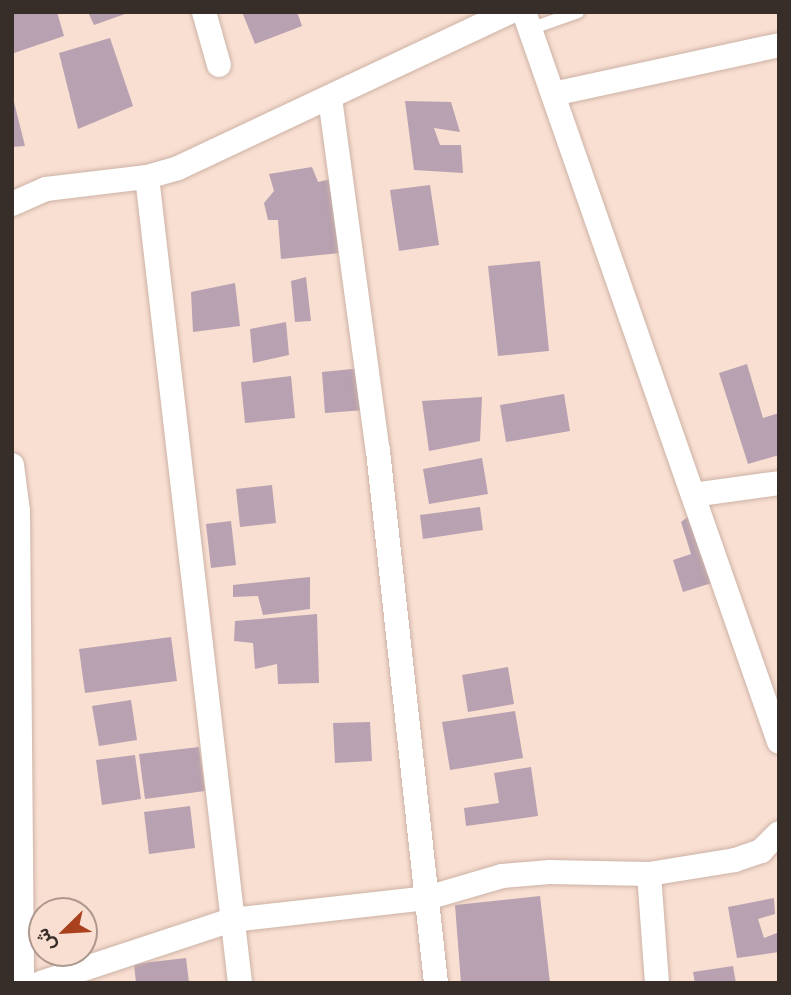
<!DOCTYPE html>
<meta charset="utf-8">
<style>
body{margin:0}
#map{position:relative;width:791px;height:995px;overflow:hidden;background:#f9dfd2;font-family:"Times New Roman",Vazirmatn,serif}
div>[style]{position:absolute}
.building>*{inset:0;background:#b8a1b0}
.roads{filter:drop-shadow(0 0 2px #ccb2a5) drop-shadow(0 0 2px #ccb2a5)}
.service>*{height:12px;margin:-6px;padding:0 6px;transform-origin:6px;border-radius:6px;background:#fff}
.minor>*{height:24px;margin:-12px;padding:0 12px;transform-origin:12px;border-radius:12px;background:#fff}
span{translate:-50% -50%;white-space:nowrap;text-align:center;line-height:1.15;-webkit-text-stroke:6px #f9dfd2;paint-order:stroke}
.frame{position:absolute;inset:0;border:14px solid #382e29;pointer-events:none}
.north{position:absolute;left:28px;top:897px;width:70px;height:70px;box-sizing:border-box;background:#f9dfd2;border:2px solid #ac988e;border-radius:50%;rotate:246deg;font-size:19px;font-weight:700;line-height:28px;text-align:center;color:#382e29}
.north::after{content:'';display:block;margin:auto;width:24px;height:32px;background:#a9411f;clip-path:polygon(50% 0,100% 100%,50% 72%,0 100%)}
</style>
<div id="map">
<div class="building">
<i style="clip-path:polygon(12px 12px,57px 12px,64px 36px,14px 53px)"></i>
<i style="clip-path:polygon(88px 12px,128px 12px,128px 13px,94px 25px)"></i>
<i style="clip-path:polygon(242px 12px,297px 12px,302px 26px,255px 44px)"></i>
<i style="clip-path:polygon(110px 38px,133px 106px,78px 129px,59px 53px)"></i>
<i style="clip-path:polygon(13px 98px,25px 146px,12px 147px)"></i>
<i style="clip-path:polygon(405px 101px,451px 102px,460px 132px,434px 128px,440px 145px,461px 145px,463px 173px,414px 170px)"></i>
<i style="clip-path:polygon(312px 167px,318px 182px,331px 179px,340px 253px,281px 259px,278px 220px,268px 220px,264px 203px,274px 191px,269px 174px)"></i>
<i style="clip-path:polygon(430px 185px,439px 245px,399px 251px,390px 190px)"></i>
<i style="clip-path:polygon(540px 261px,549px 351px,498px 356px,488px 266px)"></i>
<i style="clip-path:polygon(306px 277px,311px 321px,295px 322px,291px 281px)"></i>
<i style="clip-path:polygon(235px 283px,240px 326px,193px 332px,191px 292px)"></i>
<i style="clip-path:polygon(286px 322px,289px 355px,253px 363px,250px 329px)"></i>
<i style="clip-path:polygon(747px 364px,763px 418px,779px 413px,779px 455px,748px 464px,719px 373px)"></i>
<i style="clip-path:polygon(362px 368px,366px 410px,325px 413px,322px 372px)"></i>
<i style="clip-path:polygon(291px 376px,295px 418px,245px 423px,241px 382px)"></i>
<i style="clip-path:polygon(564px 394px,570px 431px,506px 442px,500px 405px)"></i>
<i style="clip-path:polygon(482px 397px,480px 441px,429px 451px,422px 401px)"></i>
<i style="clip-path:polygon(482px 458px,488px 494px,429px 504px,423px 469px)"></i>
<i style="clip-path:polygon(272px 485px,276px 523px,240px 527px,236px 489px)"></i>
<i style="clip-path:polygon(480px 507px,483px 530px,423px 539px,420px 515px)"></i>
<i style="clip-path:polygon(693px 513px,715px 582px,683px 592px,673px 560px,691px 554px,681px 522px)"></i>
<i style="clip-path:polygon(231px 521px,236px 565px,211px 568px,206px 524px)"></i>
<i style="clip-path:polygon(310px 577px,310px 609px,263px 615px,258px 596px,233px 597px,233px 585px)"></i>
<i style="clip-path:polygon(317px 614px,319px 683px,278px 684px,277px 664px,255px 669px,253px 643px,234px 641px,235px 621px)"></i>
<i style="clip-path:polygon(171px 637px,177px 681px,85px 693px,79px 649px)"></i>
<i style="clip-path:polygon(508px 667px,514px 704px,468px 712px,462px 675px)"></i>
<i style="clip-path:polygon(131px 700px,137px 740px,99px 746px,92px 706px)"></i>
<i style="clip-path:polygon(515px 711px,523px 758px,450px 770px,442px 722px)"></i>
<i style="clip-path:polygon(370px 722px,372px 761px,335px 763px,333px 723px)"></i>
<i style="clip-path:polygon(199px 747px,205px 791px,145px 799px,139px 754px)"></i>
<i style="clip-path:polygon(135px 755px,141px 799px,102px 805px,96px 760px)"></i>
<i style="clip-path:polygon(531px 767px,538px 816px,466px 826px,464px 808px,499px 803px,494px 773px)"></i>
<i style="clip-path:polygon(190px 806px,195px 848px,149px 854px,144px 812px)"></i>
<i style="clip-path:polygon(540px 896px,550px 983px,461px 983px,455px 905px)"></i>
<i style="clip-path:polygon(774px 898px,775px 914px,758px 919px,764px 938px,777px 933px,779px 952px,737px 958px,728px 907px)"></i>
<i style="clip-path:polygon(186px 958px,189px 983px,136px 983px,134px 964px)"></i>
<i style="clip-path:polygon(733px 966px,736px 983px,695px 983px,693px 972px)"></i>
</div>
<div class="roads">
<div class="service">
<i style="left:530px;top:29px;width:51px;rotate:-19.5deg"></i>
</div>
<div class="minor">
<i style="left:204px;top:12px;width:55px;rotate:74.2deg"></i>
<i style="left:524px;top:12px;width:773px;rotate:70.74deg"></i>
<i style="left:553px;top:94px;width:231px;rotate:-12.2deg"></i>
<i style="left:330px;top:98px;width:356px;rotate:82.3deg"></i>
<i style="left:378px;top:451px;width:535px;rotate:83.78deg"></i>
<i style="left:12px;top:204px;width:37px;rotate:-24deg"></i>
<i style="left:46px;top:189px;width:102px;rotate:-6.8deg"></i>
<i style="left:12px;top:465px;width:46px;rotate:82.6deg"></i>
<i style="left:18px;top:511px;width:472px;rotate:89.5deg"></i>
<i style="left:693px;top:495px;width:87px;rotate:-7.9deg"></i>
<i style="left:649px;top:874px;width:109px;rotate:85.8deg"></i>
<i style="left:41px;top:983px;width:201px;rotate:-18.3deg"></i>
<i style="left:232px;top:920px;width:196px;rotate:-6.4deg"></i>
<i style="left:427px;top:898px;width:78px;rotate:-16.3deg"></i>
<i style="left:502px;top:876px;width:48px;rotate:-4.8deg"></i>
<i style="left:550px;top:872px;width:99px;rotate:1.2deg"></i>
<i style="left:649px;top:874px;width:87px;rotate:-9.2deg"></i>
<i style="left:735px;top:860px;width:28px;rotate:-19deg"></i>
<i style="left:761px;top:851px;width:25px;rotate:-45deg"></i>
<i style="left:240px;top:983px;width:811px;rotate:-96.58deg"></i>
<i style="left:147px;top:177px;width:32px;rotate:-16deg"></i>
<i style="left:178px;top:168px;width:367px;rotate:-25.2deg"></i>
</div>
</div>
<div class="frame"></div>
<div class="north">ش</div>
</div>
